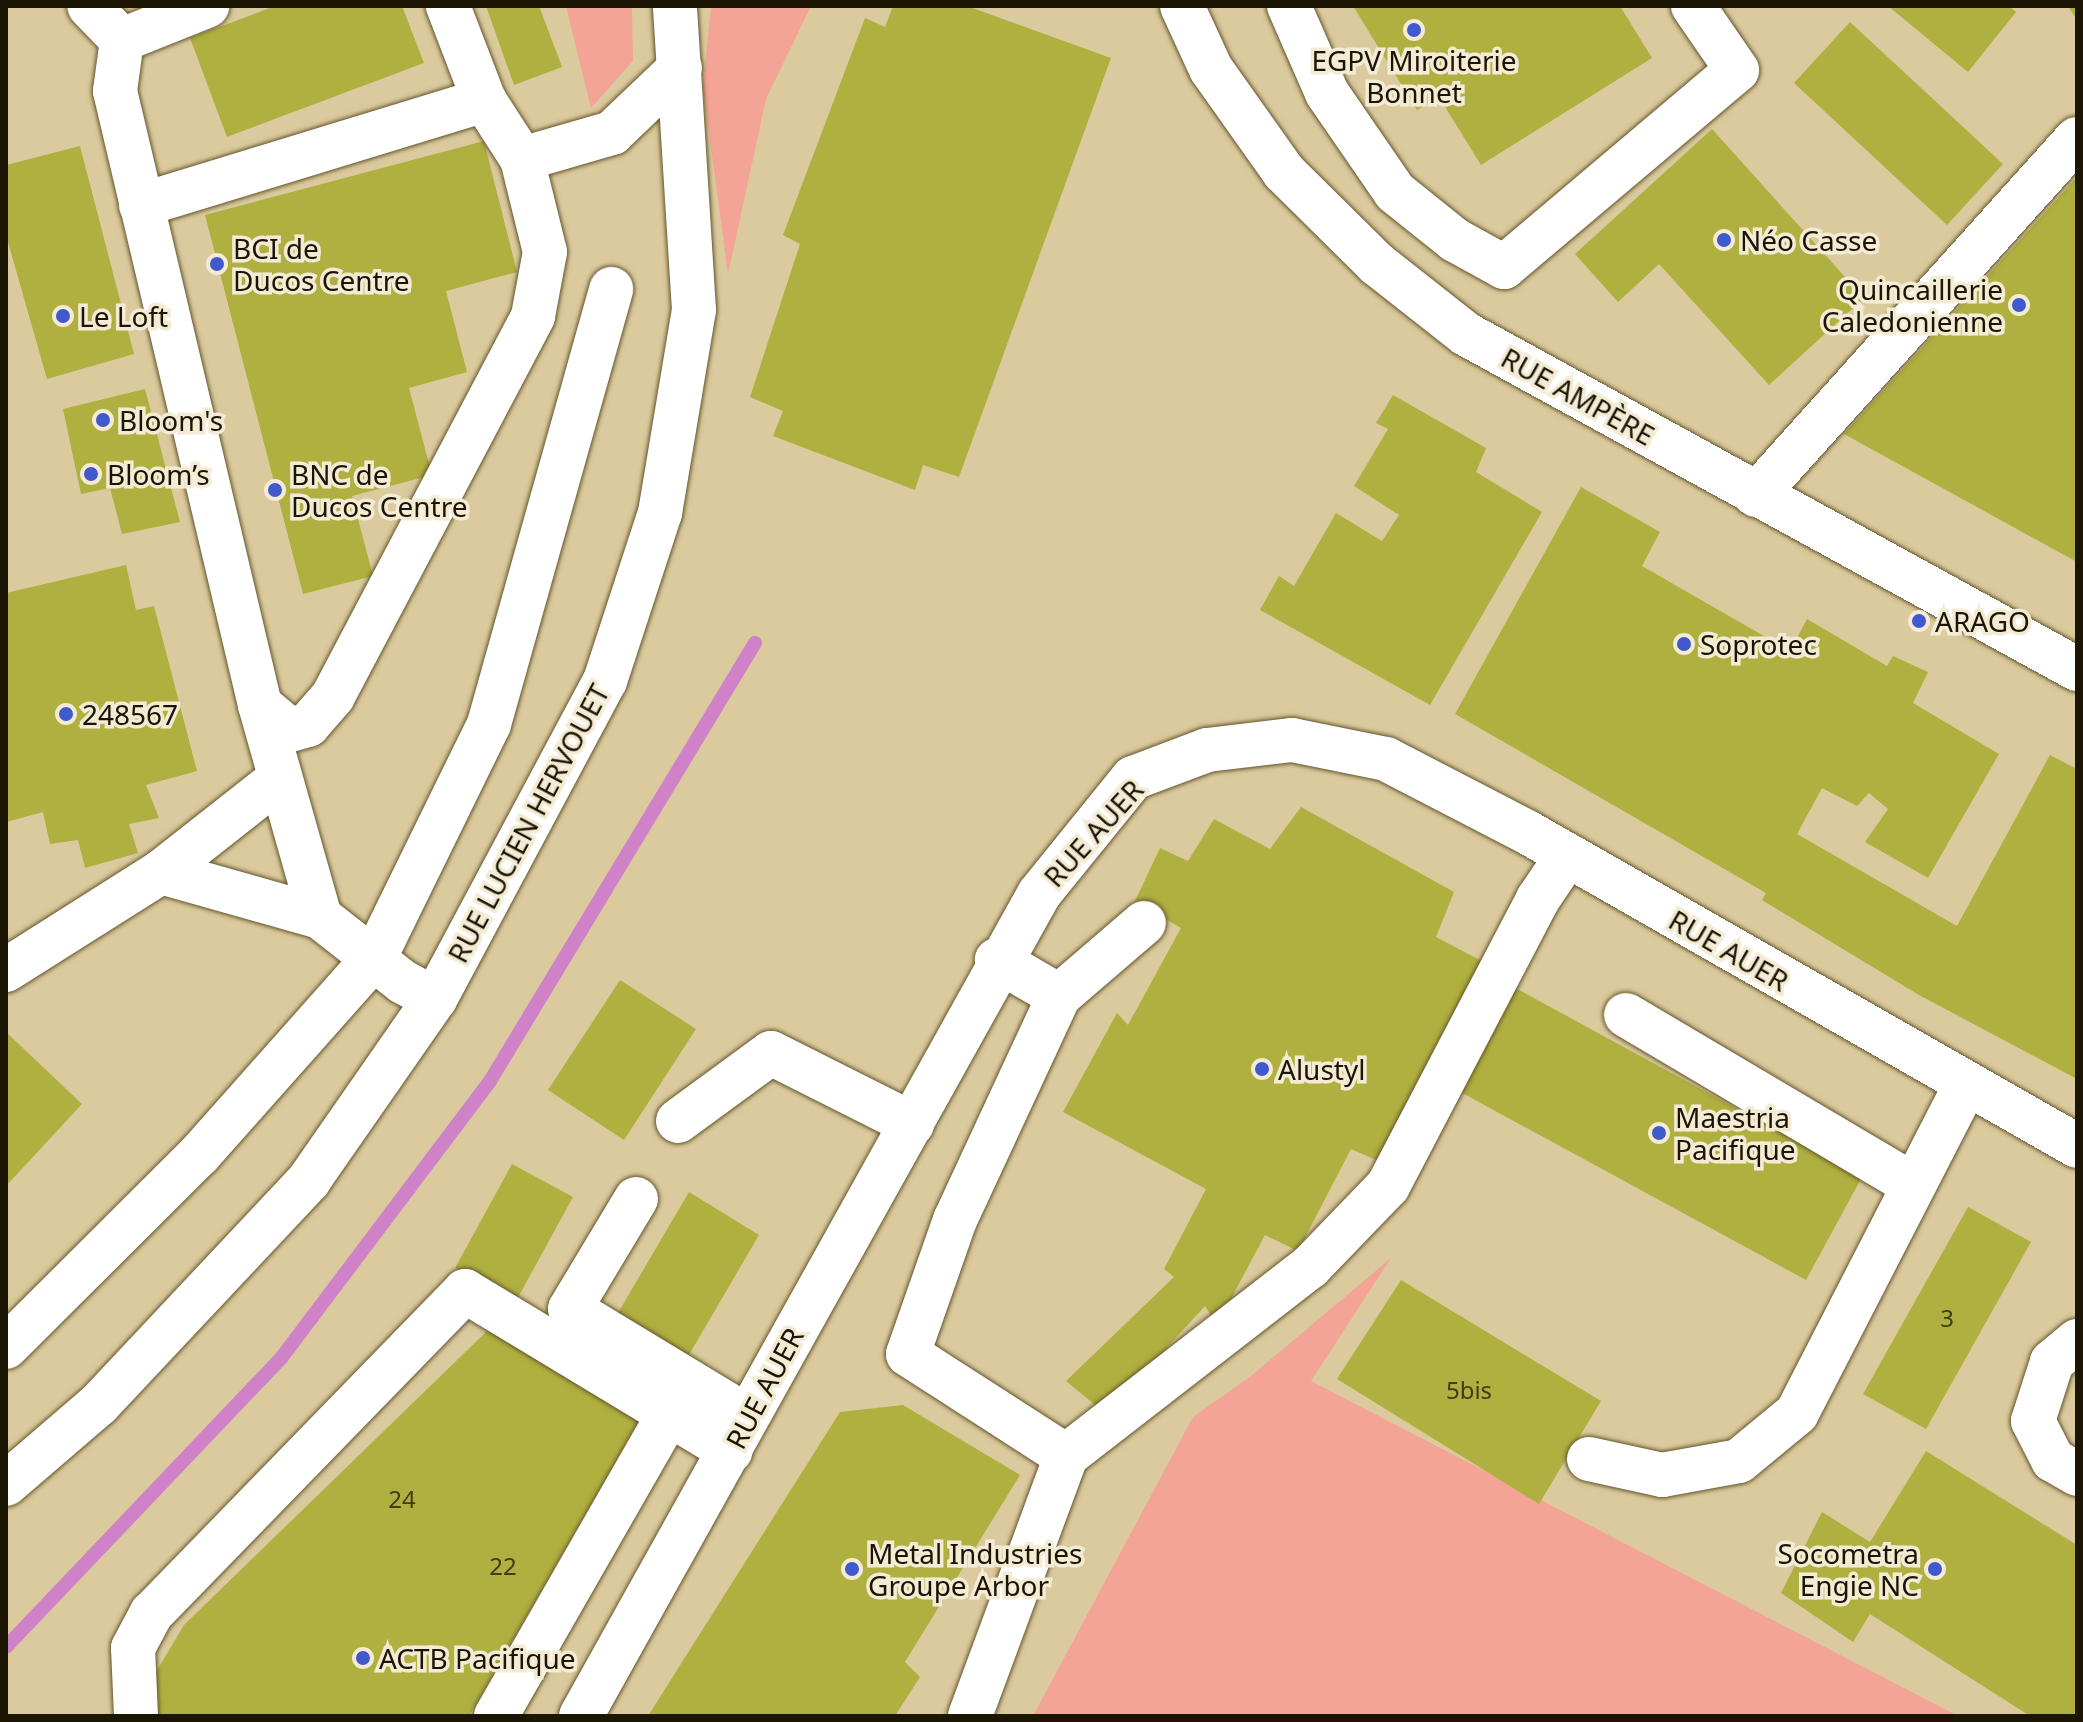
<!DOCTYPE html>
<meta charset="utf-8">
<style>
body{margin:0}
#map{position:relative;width:2083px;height:1722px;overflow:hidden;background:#dbca9d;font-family:"Noto Sans",sans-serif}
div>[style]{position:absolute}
.green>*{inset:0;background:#f4a497}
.stream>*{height:14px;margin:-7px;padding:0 7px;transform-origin:7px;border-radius:7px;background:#d082c9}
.building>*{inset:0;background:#afb03f}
.roads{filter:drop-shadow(0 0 2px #64552c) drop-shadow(0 0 2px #64552c)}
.minor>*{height:44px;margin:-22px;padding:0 22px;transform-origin:22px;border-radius:22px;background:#fff}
.major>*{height:44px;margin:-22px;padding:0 22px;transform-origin:22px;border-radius:22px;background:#fff}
.dots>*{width:22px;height:22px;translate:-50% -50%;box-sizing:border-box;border:4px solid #f4ebd5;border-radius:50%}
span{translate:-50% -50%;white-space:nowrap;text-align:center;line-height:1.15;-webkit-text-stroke:7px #f4ebd5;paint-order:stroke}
.number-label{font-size:24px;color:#403c13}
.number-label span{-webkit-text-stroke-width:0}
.poi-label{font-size:28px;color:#1b1504}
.left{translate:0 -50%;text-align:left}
.right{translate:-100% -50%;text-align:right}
.street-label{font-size:28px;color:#1b1504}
.frame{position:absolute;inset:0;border:8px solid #1b1504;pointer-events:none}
</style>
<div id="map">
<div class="green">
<i style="clip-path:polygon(566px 6px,632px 6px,633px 61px,591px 108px)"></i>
<i style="clip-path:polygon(711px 6px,811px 6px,766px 99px,728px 274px,703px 88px)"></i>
<i style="clip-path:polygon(1391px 1258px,1311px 1381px,1958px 1716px,1033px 1716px,1193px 1417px,1251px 1376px)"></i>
</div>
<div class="stream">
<i style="left:6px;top:1647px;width:400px;rotate:-46.4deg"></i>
<i style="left:282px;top:1357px;width:346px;rotate:-53deg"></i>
<i style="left:490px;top:1081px;width:512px;rotate:-58.83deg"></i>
</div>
<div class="building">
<i style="clip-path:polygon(275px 6px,402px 6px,424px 63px,227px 137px,190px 38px)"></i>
<i style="clip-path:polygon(486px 6px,539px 6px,562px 67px,514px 85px)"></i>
<i style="clip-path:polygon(893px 6px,967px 6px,1111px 58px,959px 477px,923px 465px,915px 490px,773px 436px,783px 411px,750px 397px,800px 244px,783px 235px,865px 18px,885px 27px)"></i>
<i style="clip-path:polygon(1353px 6px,1620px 6px,1652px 58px,1481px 165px,1439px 97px,1417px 110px)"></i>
<i style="clip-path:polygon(1888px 6px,2009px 6px,2016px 12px,1968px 72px)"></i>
<i style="clip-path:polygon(2068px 6px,2077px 6px,2077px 20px)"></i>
<i style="clip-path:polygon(1850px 22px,2003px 164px,1947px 225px,1794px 83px)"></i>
<i style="clip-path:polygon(1712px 129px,1864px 298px,1769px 385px,1659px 264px,1618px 302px,1575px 254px)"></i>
<i style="clip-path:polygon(484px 141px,517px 272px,446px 291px,467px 372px,409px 388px,432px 475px,352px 496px,373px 576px,303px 594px,205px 215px)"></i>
<i style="clip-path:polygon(80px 146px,134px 354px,47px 379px,6px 235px,6px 165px)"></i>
<i style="clip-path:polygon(2077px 177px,2077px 562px,1844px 434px)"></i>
<i style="clip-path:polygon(145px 389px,180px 522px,122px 534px,110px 488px,81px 494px,63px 409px)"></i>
<i style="clip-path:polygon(1393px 395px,1486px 448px,1476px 472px,1542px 512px,1430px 705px,1260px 610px,1279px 576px,1294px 586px,1336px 513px,1382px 541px,1399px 515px,1354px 486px,1388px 429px,1376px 423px)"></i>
<i style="clip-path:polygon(1581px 487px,1660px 532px,1642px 566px,1790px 651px,1807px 619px,1887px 666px,1893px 656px,1928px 672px,1913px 703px,1999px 754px,1928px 878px,1865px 842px,1888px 809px,1869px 793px,1857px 806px,1822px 788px,1797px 834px,1957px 926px,2050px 755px,2077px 769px,2077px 1079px,1919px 995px,1762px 900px,1766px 893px,1455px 714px)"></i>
<i style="clip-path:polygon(126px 565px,136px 610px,154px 606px,197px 771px,146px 785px,159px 818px,129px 824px,138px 853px,85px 868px,78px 840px,50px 844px,43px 812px,6px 822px,6px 593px)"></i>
<i style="clip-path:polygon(1301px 807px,1454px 892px,1436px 937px,1493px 967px,1385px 1164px,1351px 1149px,1298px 1251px,1265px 1235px,1217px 1325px,1205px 1306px,1106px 1414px,1066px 1381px,1174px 1277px,1164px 1269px,1206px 1189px,1063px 1112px,1117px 1013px,1128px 1025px,1181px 928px,1135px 901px,1160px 848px,1188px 861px,1214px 819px,1270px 849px)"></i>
<i style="clip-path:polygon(620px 980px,696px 1029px,624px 1140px,548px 1090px)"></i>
<i style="clip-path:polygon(1510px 985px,1862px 1177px,1806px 1280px,1455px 1089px)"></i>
<i style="clip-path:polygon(6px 1032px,82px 1104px,6px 1186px)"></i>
<i style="clip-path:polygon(512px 1164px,573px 1197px,516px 1301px,455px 1268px)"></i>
<i style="clip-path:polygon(689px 1192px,759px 1235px,686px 1360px,615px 1318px)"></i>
<i style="clip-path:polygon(1968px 1207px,2031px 1242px,1926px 1429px,1863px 1394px)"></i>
<i style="clip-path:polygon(1401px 1280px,1601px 1401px,1539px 1504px,1337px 1379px)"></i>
<i style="clip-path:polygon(489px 1329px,642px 1416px,469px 1716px,156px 1716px,156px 1672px,184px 1625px)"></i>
<i style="clip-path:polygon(903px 1405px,1020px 1475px,905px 1662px,920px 1677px,895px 1716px,648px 1716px,840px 1412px)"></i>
<i style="clip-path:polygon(1926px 1451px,2077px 1545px,2077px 1716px,2030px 1716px,1870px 1614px,1853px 1642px,1781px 1593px,1822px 1512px,1870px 1542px)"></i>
</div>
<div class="roads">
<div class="minor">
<i style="left:1289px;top:6px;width:95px;rotate:66.4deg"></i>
<i style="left:1327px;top:93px;width:120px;rotate:55.5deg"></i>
<i style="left:1395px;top:192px;width:77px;rotate:38.7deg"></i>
<i style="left:1455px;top:240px;width:56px;rotate:28.9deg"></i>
<i style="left:1504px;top:267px;width:305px;rotate:-40.2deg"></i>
<i style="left:1737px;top:70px;width:78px;rotate:-124.5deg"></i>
<i style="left:122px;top:40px;width:92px;rotate:-21.8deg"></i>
<i style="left:522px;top:159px;width:94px;rotate:-16.1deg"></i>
<i style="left:612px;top:133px;width:94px;rotate:-43.7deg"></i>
<i style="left:141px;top:205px;width:359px;rotate:-17deg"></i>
<i style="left:1756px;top:495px;width:479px;rotate:-48deg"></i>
<i style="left:260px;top:705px;width:39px;rotate:40deg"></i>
<i style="left:290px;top:730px;width:19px;rotate:-16deg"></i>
<i style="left:308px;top:725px;width:38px;rotate:-49deg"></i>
<i style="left:333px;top:696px;width:429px;rotate:-62.2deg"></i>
<i style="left:533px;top:316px;width:65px;rotate:-79.4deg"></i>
<i style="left:545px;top:252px;width:96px;rotate:-103.9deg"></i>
<i style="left:522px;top:159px;width:70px;rotate:-122.8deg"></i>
<i style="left:484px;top:100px;width:101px;rotate:-111deg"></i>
<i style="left:161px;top:872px;width:150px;rotate:-38.2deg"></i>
<i style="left:320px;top:917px;width:105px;rotate:38.1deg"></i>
<i style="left:403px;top:982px;width:36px;rotate:28deg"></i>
<i style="left:6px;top:970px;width:183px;rotate:-32.3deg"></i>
<i style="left:161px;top:872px;width:165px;rotate:15.8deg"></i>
<i style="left:320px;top:917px;width:220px;rotate:-105.8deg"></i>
<i style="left:260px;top:705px;width:631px;rotate:-103.29deg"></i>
<i style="left:115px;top:91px;width:51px;rotate:-82.2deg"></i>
<i style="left:122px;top:40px;width:47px;rotate:-134.1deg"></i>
<i style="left:1059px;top:996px;width:112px;rotate:-40.7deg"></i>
<i style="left:1626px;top:1015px;width:334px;rotate:30.6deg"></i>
<i style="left:678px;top:1121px;width:115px;rotate:-36.2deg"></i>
<i style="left:771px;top:1053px;width:158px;rotate:26.7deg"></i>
<i style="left:636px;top:1199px;width:128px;rotate:121deg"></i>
<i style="left:570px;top:1309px;width:205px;rotate:31.2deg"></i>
<i style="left:2077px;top:1341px;width:33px;rotate:140deg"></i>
<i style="left:2052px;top:1362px;width:62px;rotate:107.9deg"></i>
<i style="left:2033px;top:1421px;width:44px;rotate:62.9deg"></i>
<i style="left:2053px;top:1460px;width:28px;rotate:30deg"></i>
<i style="left:6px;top:1347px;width:272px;rotate:-44.9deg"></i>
<i style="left:199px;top:1155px;width:265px;rotate:-48.4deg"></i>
<i style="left:375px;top:957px;width:259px;rotate:-63.9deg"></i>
<i style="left:489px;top:724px;width:452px;rotate:-74.3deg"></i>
<i style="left:1066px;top:1456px;width:309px;rotate:-37.8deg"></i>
<i style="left:1310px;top:1267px;width:112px;rotate:-46.1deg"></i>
<i style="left:1388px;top:1186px;width:324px;rotate:-62.4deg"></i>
<i style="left:1538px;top:899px;width:52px;rotate:-56deg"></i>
<i style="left:1589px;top:1459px;width:75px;rotate:12.4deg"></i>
<i style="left:1662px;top:1475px;width:78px;rotate:-10.3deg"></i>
<i style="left:1739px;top:1461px;width:75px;rotate:-39.6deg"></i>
<i style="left:1797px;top:1413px;width:368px;rotate:-62.8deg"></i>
<i style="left:136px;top:1716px;width:68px;rotate:-92.5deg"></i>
<i style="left:133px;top:1648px;width:40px;rotate:-62deg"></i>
<i style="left:152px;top:1613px;width:449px;rotate:-45.8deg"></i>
<i style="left:465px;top:1291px;width:310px;rotate:31.1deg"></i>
<i style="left:496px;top:1716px;width:348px;rotate:-60.2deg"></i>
<i style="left:581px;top:1716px;width:941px;rotate:-60.87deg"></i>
<i style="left:1039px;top:894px;width:149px;rotate:-51deg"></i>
<i style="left:1133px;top:778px;width:79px;rotate:-20.7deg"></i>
<i style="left:1207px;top:750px;width:86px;rotate:-6.7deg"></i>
<i style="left:1292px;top:740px;width:96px;rotate:11.4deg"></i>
<i style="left:1386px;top:759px;width:159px;rotate:27.4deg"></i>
<i style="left:1527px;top:832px;width:633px;rotate:29.72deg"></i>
<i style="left:970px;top:1716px;width:277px;rotate:-69.7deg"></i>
<i style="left:1066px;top:1456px;width:188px;rotate:-147.2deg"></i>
<i style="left:908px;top:1354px;width:142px;rotate:-70.7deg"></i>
<i style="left:955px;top:1220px;width:247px;rotate:-65.1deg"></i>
<i style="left:1059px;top:996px;width:72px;rotate:-149.9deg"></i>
</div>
<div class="major">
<i style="left:1182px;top:6px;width:69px;rotate:65.3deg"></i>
<i style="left:1211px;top:69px;width:126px;rotate:54.7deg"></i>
<i style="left:1284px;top:172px;width:131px;rotate:44.7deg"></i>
<i style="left:1377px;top:264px;width:113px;rotate:38.2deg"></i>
<i style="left:1466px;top:334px;width:697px;rotate:28.74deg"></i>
<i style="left:6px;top:1484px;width:123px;rotate:-40.7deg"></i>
<i style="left:99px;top:1404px;width:307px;rotate:-46.8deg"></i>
<i style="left:309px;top:1180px;width:221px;rotate:-55.2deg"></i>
<i style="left:435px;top:999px;width:361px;rotate:-61.9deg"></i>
<i style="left:605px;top:681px;width:177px;rotate:-71.9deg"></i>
<i style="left:660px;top:513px;width:206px;rotate:-80.5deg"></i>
<i style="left:694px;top:310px;width:305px;rotate:-93.6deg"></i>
</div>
</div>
<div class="dots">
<i style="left:1414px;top:30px;background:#4059cc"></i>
<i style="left:1724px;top:240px;background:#4059cc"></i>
<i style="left:217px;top:264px;background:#4059cc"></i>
<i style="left:2019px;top:305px;background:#4059cc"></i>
<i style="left:63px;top:316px;background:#4059cc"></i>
<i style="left:103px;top:420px;background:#4059cc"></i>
<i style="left:91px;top:474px;background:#4059cc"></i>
<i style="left:275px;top:490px;background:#4059cc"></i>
<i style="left:1919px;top:621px;background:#4059cc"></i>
<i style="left:1684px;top:644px;background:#4059cc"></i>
<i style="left:66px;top:714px;background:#4059cc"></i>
<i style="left:1262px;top:1069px;background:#4059cc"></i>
<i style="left:1659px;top:1133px;background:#4059cc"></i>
<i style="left:852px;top:1569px;background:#4059cc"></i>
<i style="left:1935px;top:1569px;background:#4059cc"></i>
<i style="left:363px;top:1658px;background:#4059cc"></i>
</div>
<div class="number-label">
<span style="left:1947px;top:1318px">3</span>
<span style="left:1469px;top:1390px">5bis</span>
<span style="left:402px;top:1499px">24</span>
<span style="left:503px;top:1566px">22</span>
</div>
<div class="poi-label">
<span style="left:1414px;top:76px">EGPV Miroiterie<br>Bonnet</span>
<span class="left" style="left:1740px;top:240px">Néo Casse</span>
<span class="left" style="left:233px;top:264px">BCI de<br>Ducos Centre</span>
<span class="right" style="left:2003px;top:305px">Quincaillerie<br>Caledonienne</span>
<span class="left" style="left:79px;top:316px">Le Loft</span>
<span class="left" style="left:119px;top:420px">Bloom's</span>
<span class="left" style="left:107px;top:474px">Bloom’s</span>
<span class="left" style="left:291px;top:490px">BNC de<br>Ducos Centre</span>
<span class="left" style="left:1935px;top:621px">ARAGO</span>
<span class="left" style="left:1700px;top:644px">Soprotec</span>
<span class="left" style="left:82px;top:714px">248567</span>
<span class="left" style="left:1278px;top:1069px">Alustyl</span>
<span class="left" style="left:1675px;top:1133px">Maestria<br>Pacifique</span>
<span class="left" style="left:868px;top:1569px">Metal Industries<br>Groupe Arbor</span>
<span class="right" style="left:1919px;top:1569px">Socometra<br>Engie NC</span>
<span class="left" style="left:379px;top:1658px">ACTB Pacifique</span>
</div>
<div class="street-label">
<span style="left:1578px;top:396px;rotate:29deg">RUE AMPÈRE</span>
<span style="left:528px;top:823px;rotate:-62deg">RUE LUCIEN HERVOUET</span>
<span style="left:1093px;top:833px;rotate:-48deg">RUE AUER</span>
<span style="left:1729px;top:950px;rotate:30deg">RUE AUER</span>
<span style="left:764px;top:1388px;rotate:-62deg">RUE AUER</span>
</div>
<div class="frame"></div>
</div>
